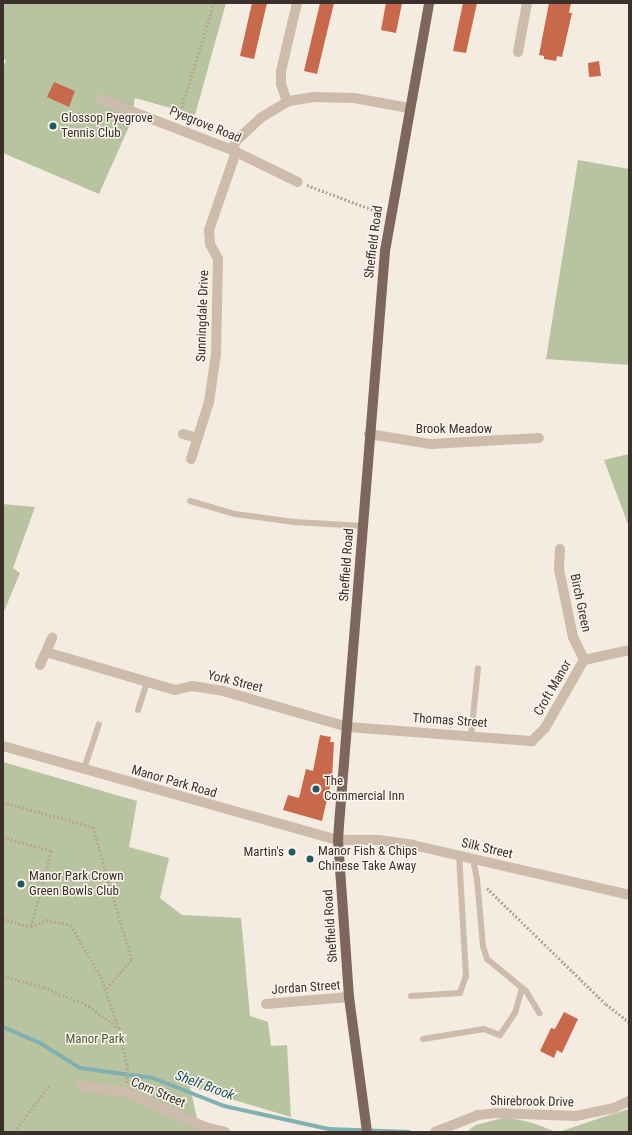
<!DOCTYPE html>
<style>
body{margin:0}
#map{position:relative;width:632px;height:1135px;overflow:hidden;background:#f4ebe1;font-family:"Roboto Condensed",sans-serif}
div>[style]{position:absolute}
.green>*{inset:0;background:#b8c4a0}
.stream>*{height:4px;margin:-2px;padding:0 2px;transform-origin:2px;border-radius:2px;background:#7fb0b2}
.building>*{inset:0;background:#c8694b}
.path>*{height:2.5px;margin-top:-1.25px;transform-origin:0;background:repeating-linear-gradient(90deg,#b9a596 0 2px,transparent 0 4px)}
.service>*{height:6px;margin:-3px;padding:0 3px;transform-origin:3px;border-radius:3px;background:#cdbbac}
.minor>*{height:10px;margin:-5px;padding:0 5px;transform-origin:5px;border-radius:5px;background:#cdbbac}
.primary>*{height:10px;margin:-5px;padding:0 5px;transform-origin:5px;border-radius:5px;background:#7d675c}
.dots>*{width:11px;height:11px;translate:-50% -50%;box-sizing:border-box;border:2px solid #fbf5ee;border-radius:50%}
span{translate:-50% -50%;white-space:nowrap;text-align:center;line-height:1.15;-webkit-text-stroke:3px #fbf5ee;paint-order:stroke}
.poi-label{font-size:13px;color:#3b302b}
.left{translate:0 -50%;text-align:left}
.right{translate:-100% -50%;text-align:right}
.street-label{font-size:13px;color:#3b302b}
.park-label{font-size:13px;color:#4a5a2e}
.water-label{font-size:14px;color:#1f5a5e;font-style:italic}
.frame{position:absolute;inset:0;border:4px solid #3b302b;pointer-events:none}
</style>
<div id="map">
<div class="green">
<i style="clip-path:polygon(3px 3px,226px 3px,195px 115px,135px 98px,131px 122px,99px 194px,3px 153px,3px 68px,6px 60px,3px 59px)"></i>
<i style="clip-path:polygon(578px 160px,629px 169px,629px 365px,546px 359px)"></i>
<i style="clip-path:polygon(629px 454px,629px 527px,604px 460px)"></i>
<i style="clip-path:polygon(3px 504px,35px 507px,13px 568px,20px 573px,3px 614px)"></i>
<i style="clip-path:polygon(3px 762px,137px 801px,129px 847px,169px 858px,160px 898px,182px 915px,241px 918px,250px 1016px,268px 1022px,271px 1046px,287px 1045px,291px 1117px,190px 1087px,200px 1132px,3px 1132px)"></i>
<i style="clip-path:polygon(629px 1109px,629px 1132px,559px 1132px,606px 1116px)"></i>
<i style="clip-path:polygon(506px 1117px,533px 1123px,556px 1132px,466px 1132px,476px 1125px)"></i>
</div>
<div class="stream">
<i style="left:3px;top:1027px;width:40px;rotate:23.4deg"></i>
<i style="left:40px;top:1043px;width:47px;rotate:32deg"></i>
<i style="left:80px;top:1068px;width:74px;rotate:7.8deg"></i>
<i style="left:153px;top:1078px;width:76px;rotate:21.5deg"></i>
<i style="left:224px;top:1106px;width:107px;rotate:12.4deg"></i>
<i style="left:329px;top:1129px;width:80px;rotate:2.1deg"></i>
</div>
<div class="building">
<i style="clip-path:polygon(252px 3px,267px 3px,254px 59px,240px 56px)"></i>
<i style="clip-path:polygon(320px 3px,334px 3px,317px 74px,304px 71px)"></i>
<i style="clip-path:polygon(386px 3px,402px 3px,396px 33px,381px 30px)"></i>
<i style="clip-path:polygon(463px 3px,477px 3px,466px 53px,453px 51px)"></i>
<i style="clip-path:polygon(549px 3px,571px 3px,569px 13px,572px 13px,562px 57px,557px 56px,556px 61px,544px 59px,544px 56px,539px 55px)"></i>
<i style="clip-path:polygon(599px 61px,601px 76px,589px 77px,588px 63px)"></i>
<i style="clip-path:polygon(54px 82px,75px 91px,69px 107px,47px 97px)"></i>
<i style="clip-path:polygon(320px 735px,331px 737px,330px 742px,334px 742px,332px 778px,322px 821px,283px 810px,288px 795px,299px 798px,306px 769px,313px 771px)"></i>
<i style="clip-path:polygon(564px 1012px,578px 1019px,562px 1053px,557px 1050px,554px 1058px,540px 1051px,551px 1028px,555px 1029px)"></i>
</div>
<div class="path">
<i style="left:178px;top:119px;width:121px;rotate:-72.8deg"></i>
<i style="left:307px;top:185px;width:79px;rotate:20.7deg"></i>
<i style="left:3px;top:802px;width:93px;rotate:15.5deg"></i>
<i style="left:93px;top:827px;width:139px;rotate:73.7deg"></i>
<i style="left:132px;top:960px;width:40px;rotate:131deg"></i>
<i style="left:3px;top:837px;width:51px;rotate:15.9deg"></i>
<i style="left:52px;top:851px;width:79px;rotate:105.4deg"></i>
<i style="left:31px;top:927px;width:17px;rotate:-25deg"></i>
<i style="left:46px;top:920px;width:25px;rotate:11deg"></i>
<i style="left:71px;top:925px;width:60px;rotate:60deg"></i>
<i style="left:101px;top:977px;width:54px;rotate:70.6deg"></i>
<i style="left:119px;top:1028px;width:42px;rotate:77.6deg"></i>
<i style="left:128px;top:1069px;width:14px;rotate:94deg"></i>
<i style="left:487px;top:888px;width:166px;rotate:44.3deg"></i>
<i style="left:606px;top:1004px;width:29px;rotate:38deg"></i>
<i style="left:3px;top:919px;width:29px;rotate:16deg"></i>
<i style="left:3px;top:976px;width:42px;rotate:15deg"></i>
<i style="left:44px;top:987px;width:49px;rotate:22.9deg"></i>
<i style="left:89px;top:1006px;width:36px;rotate:37deg"></i>
<i style="left:14px;top:1132px;width:60px;rotate:-53.1deg"></i>
</div>
<div class="service">
<i style="left:190px;top:501px;width:47px;rotate:16.1deg"></i>
<i style="left:235px;top:514px;width:60px;rotate:7.7deg"></i>
<i style="left:294px;top:522px;width:69px;rotate:3.3deg"></i>
<i style="left:138px;top:710px;width:29px;rotate:-72deg"></i>
<i style="left:471px;top:736px;width:68px;rotate:-84.1deg"></i>
<i style="left:84px;top:769px;width:47px;rotate:-71.6deg"></i>
<i style="left:473px;top:859px;width:20px;rotate:79deg"></i>
<i style="left:477px;top:879px;width:67px;rotate:84.9deg"></i>
<i style="left:483px;top:946px;width:14px;rotate:73deg"></i>
<i style="left:487px;top:959px;width:50px;rotate:39.4deg"></i>
<i style="left:526px;top:991px;width:26px;rotate:59deg"></i>
<i style="left:411px;top:996px;width:49px;rotate:-3.5deg"></i>
<i style="left:460px;top:993px;width:18px;rotate:-71deg"></i>
<i style="left:466px;top:976px;width:120px;rotate:-93.3deg"></i>
<i style="left:423px;top:1039px;width:62px;rotate:-9.3deg"></i>
<i style="left:484px;top:1029px;width:17px;rotate:21deg"></i>
<i style="left:500px;top:1035px;width:27px;rotate:-56deg"></i>
<i style="left:515px;top:1013px;width:26px;rotate:-74deg"></i>
</div>
<div class="minor">
<i style="left:518px;top:52px;width:50px;rotate:-79.6deg"></i>
<i style="left:100px;top:99px;width:142px;rotate:21.1deg"></i>
<i style="left:232px;top:150px;width:73px;rotate:25.9deg"></i>
<i style="left:287px;top:102px;width:20px;rotate:-108deg"></i>
<i style="left:281px;top:83px;width:12px;rotate:-90deg"></i>
<i style="left:281px;top:71px;width:70px;rotate:-76.8deg"></i>
<i style="left:232px;top:150px;width:10px;rotate:-66deg"></i>
<i style="left:236px;top:141px;width:35px;rotate:-43deg"></i>
<i style="left:262px;top:117px;width:31px;rotate:-31deg"></i>
<i style="left:289px;top:101px;width:24px;rotate:-9deg"></i>
<i style="left:313px;top:97px;width:41px;rotate:1.4deg"></i>
<i style="left:354px;top:98px;width:56px;rotate:10.3deg"></i>
<i style="left:183px;top:434px;width:15px;rotate:16deg"></i>
<i style="left:369px;top:434px;width:63px;rotate:9.2deg"></i>
<i style="left:431px;top:444px;width:108px;rotate:-3.2deg"></i>
<i style="left:191px;top:459px;width:60px;rotate:-72.5deg"></i>
<i style="left:209px;top:402px;width:49px;rotate:-81.7deg"></i>
<i style="left:216px;top:354px;width:95px;rotate:-88.8deg"></i>
<i style="left:218px;top:259px;width:17px;rotate:-118deg"></i>
<i style="left:210px;top:244px;width:14px;rotate:-94deg"></i>
<i style="left:209px;top:230px;width:83px;rotate:-70.9deg"></i>
<i style="left:560px;top:549px;width:20px;rotate:93deg"></i>
<i style="left:559px;top:569px;width:69px;rotate:78.4deg"></i>
<i style="left:573px;top:637px;width:25px;rotate:64deg"></i>
<i style="left:46px;top:652px;width:134px;rotate:16.4deg"></i>
<i style="left:175px;top:690px;width:17px;rotate:-13deg"></i>
<i style="left:192px;top:686px;width:31px;rotate:9deg"></i>
<i style="left:223px;top:691px;width:130px;rotate:16.1deg"></i>
<i style="left:348px;top:727px;width:185px;rotate:4.4deg"></i>
<i style="left:532px;top:741px;width:18px;rotate:-45deg"></i>
<i style="left:545px;top:728px;width:78px;rotate:-60.2deg"></i>
<i style="left:584px;top:660px;width:46px;rotate:-12.5deg"></i>
<i style="left:40px;top:665px;width:30px;rotate:-66deg"></i>
<i style="left:3px;top:746px;width:348px;rotate:15.7deg"></i>
<i style="left:338px;top:840px;width:41px"></i>
<i style="left:379px;top:840px;width:34px;rotate:8deg"></i>
<i style="left:413px;top:845px;width:222px;rotate:13deg"></i>
<i style="left:266px;top:1004px;width:83px;rotate:-4.8deg"></i>
<i style="left:80px;top:1086px;width:45px;rotate:7.6deg"></i>
<i style="left:125px;top:1092px;width:87px;rotate:23.6deg"></i>
<i style="left:205px;top:1127px;width:21px;rotate:14deg"></i>
<i style="left:435px;top:1132px;width:46px;rotate:-21.6deg"></i>
<i style="left:478px;top:1115px;width:18px;rotate:-6deg"></i>
<i style="left:496px;top:1113px;width:80px;rotate:2.1deg"></i>
<i style="left:576px;top:1116px;width:39px;rotate:-12deg"></i>
<i style="left:614px;top:1108px;width:17px;rotate:-25deg"></i>
</div>
<div class="primary">
<i style="left:367px;top:1132px;width:136px;rotate:-97.6deg"></i>
<i style="left:349px;top:997px;width:157px;rotate:-94deg"></i>
<i style="left:338px;top:840px;width:27px;rotate:-86deg"></i>
<i style="left:340px;top:813px;width:564px;rotate:-85.42deg"></i>
<i style="left:385px;top:251px;width:252px;rotate:-79.9deg"></i>
</div>
<div class="dots">
<i style="left:53px;top:126px;background:#1f5a5e"></i>
<i style="left:316px;top:789px;background:#1f5a5e"></i>
<i style="left:292px;top:852px;background:#1f5a5e"></i>
<i style="left:310px;top:859px;background:#1f5a5e"></i>
<i style="left:21px;top:884px;background:#1f5a5e"></i>
</div>
<div class="poi-label">
<span class="left" style="left:61px;top:126px">Glossop Pyegrove<br>Tennis Club</span>
<span class="left" style="left:324px;top:789px">The<br>Commercial Inn</span>
<span class="right" style="left:284px;top:852px">Martin's</span>
<span class="left" style="left:318px;top:859px">Manor Fish &amp; Chips<br>Chinese Take Away</span>
<span class="left" style="left:29px;top:884px">Manor Park Crown<br>Green Bowls Club</span>
</div>
<div class="street-label">
<span style="left:205px;top:125px;rotate:22deg">Pyegrove Road</span>
<span style="left:374px;top:242px;rotate:-83deg">Sheffield Road</span>
<span style="left:203px;top:316px;rotate:-88deg">Sunningdale Drive</span>
<span style="left:454px;top:429px">Brook Meadow</span>
<span style="left:347px;top:565px;rotate:-86deg">Sheffield Road</span>
<span style="left:580px;top:603px;rotate:78deg">Birch Green</span>
<span style="left:235px;top:682px;rotate:14deg">York Street</span>
<span style="left:553px;top:688px;rotate:-60deg">Croft Manor</span>
<span style="left:450px;top:721px;rotate:4deg">Thomas Street</span>
<span style="left:174px;top:782px;rotate:16deg">Manor Park Road</span>
<span style="left:487px;top:849px;rotate:13deg">Silk Street</span>
<span style="left:331px;top:926px;rotate:-94deg">Sheffield Road</span>
<span style="left:306px;top:988px;rotate:-4deg">Jordan Street</span>
<span style="left:158px;top:1093px;rotate:23deg">Corn Street</span>
<span style="left:532px;top:1102px;rotate:1deg">Shirebrook Drive</span>
</div>
<div class="park-label">
<span style="left:95px;top:1039px">Manor Park</span>
</div>
<div class="water-label">
<span style="left:205px;top:1085px;rotate:20deg">Shelf Brook</span>
</div>
<div class="frame"></div>
</div>
